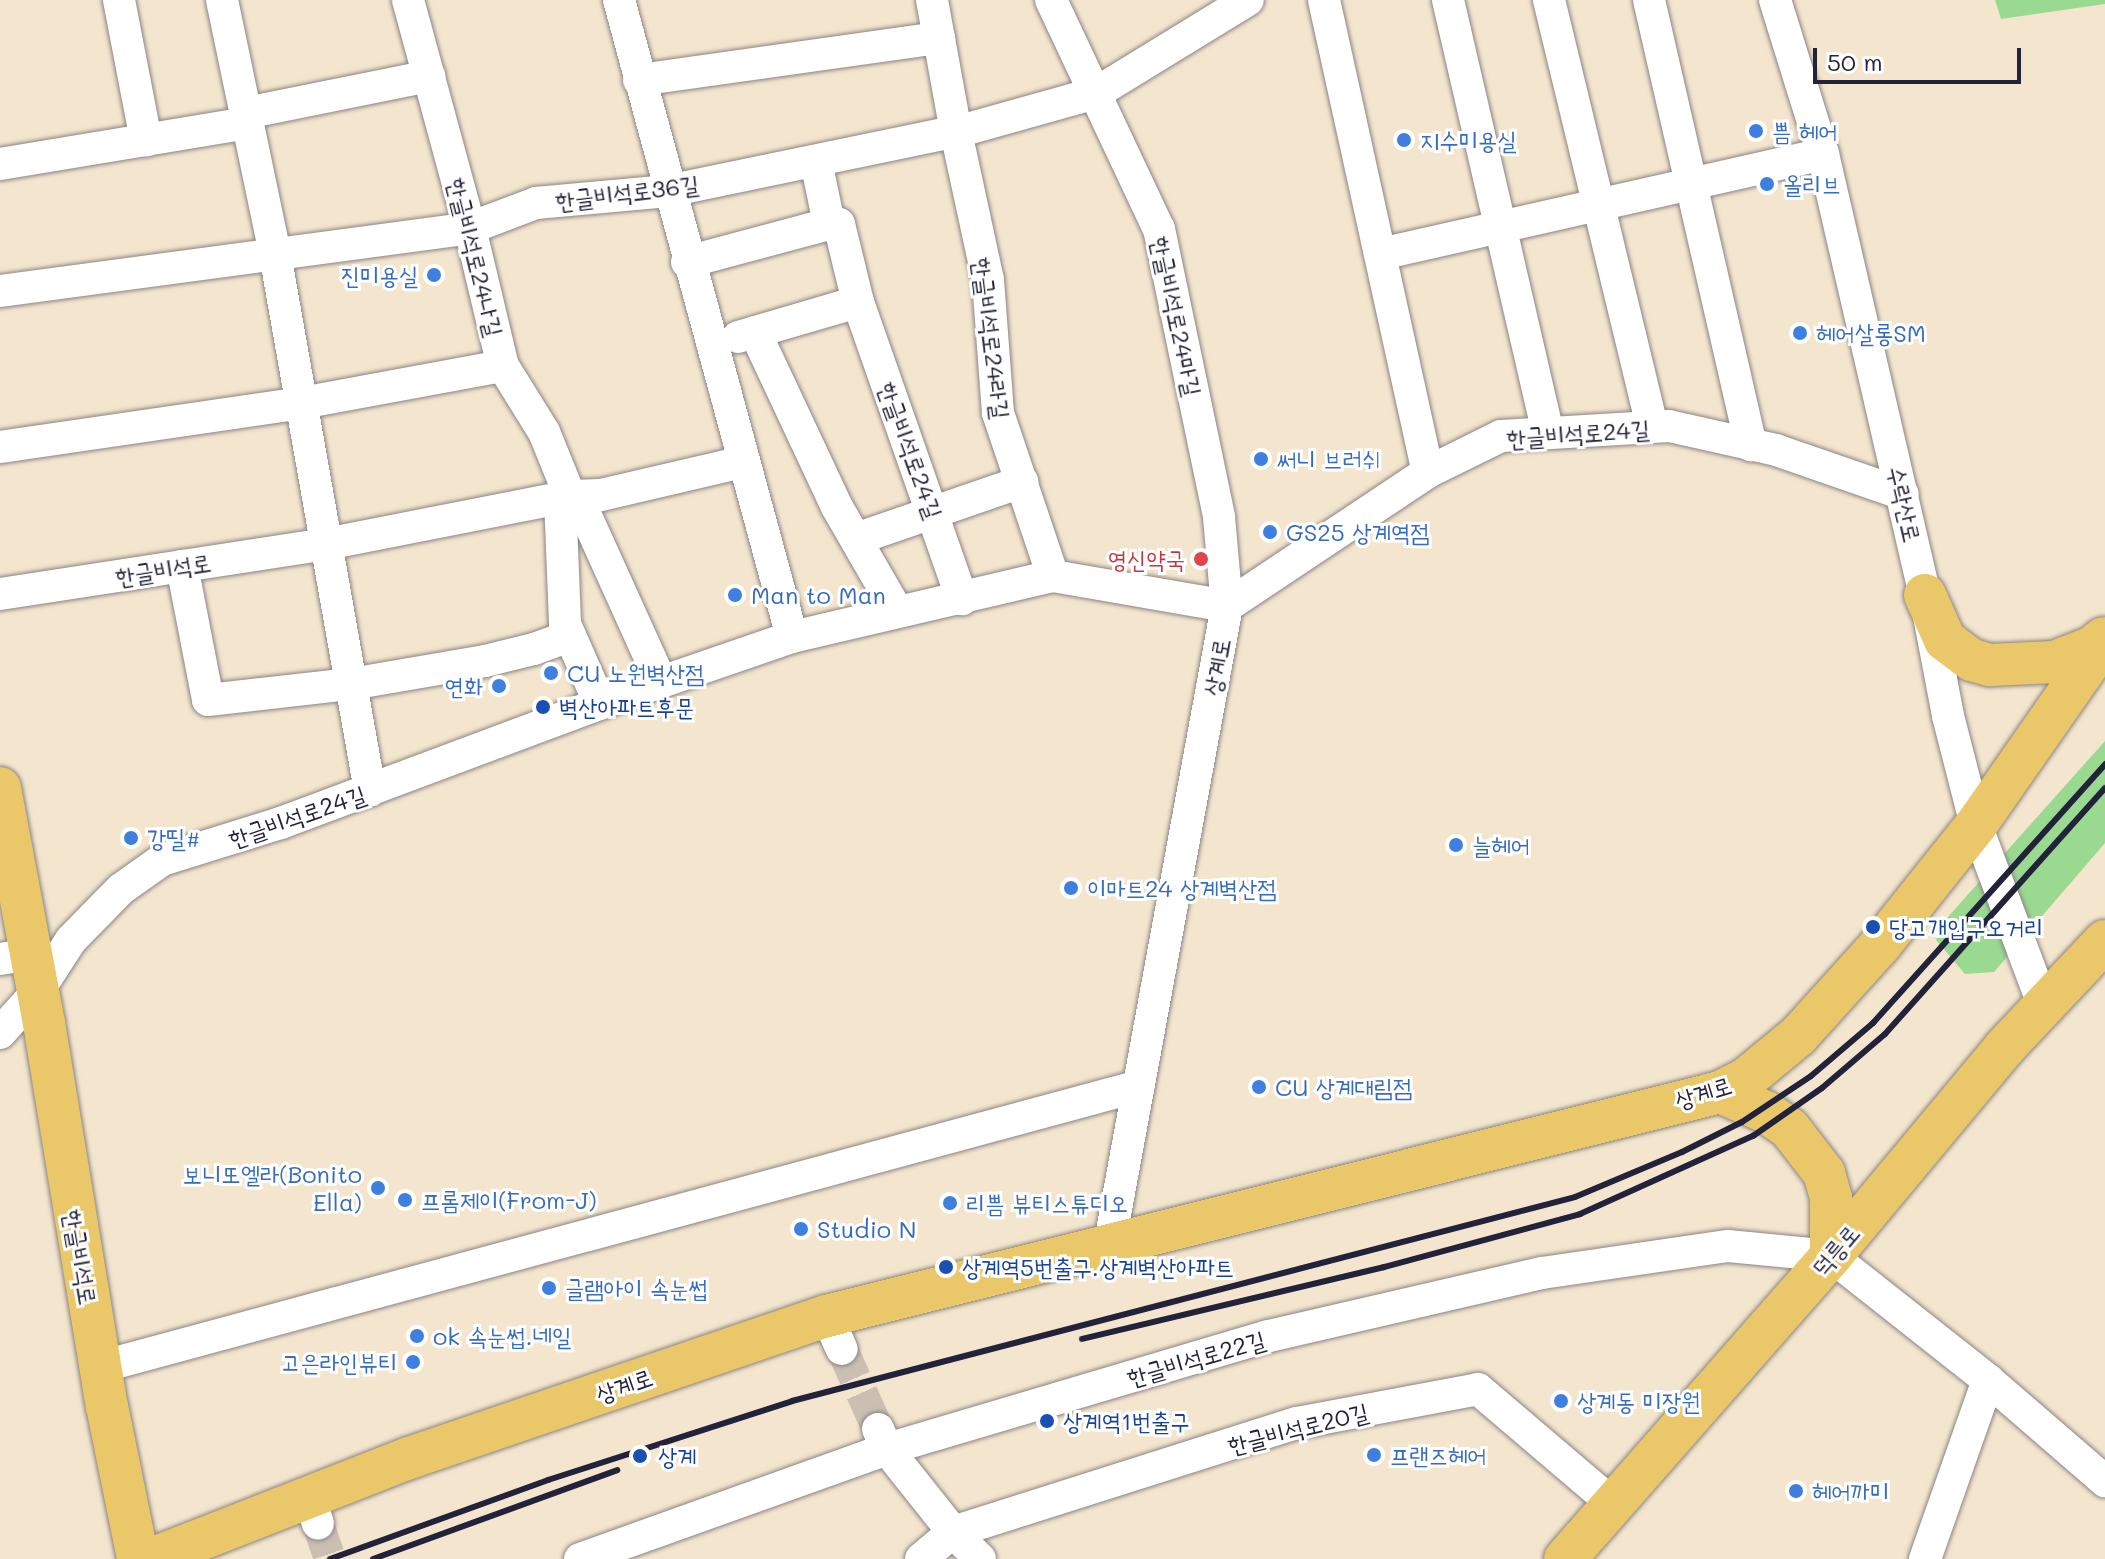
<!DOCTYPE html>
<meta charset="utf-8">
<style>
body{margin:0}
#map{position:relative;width:2105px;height:1559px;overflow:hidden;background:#f4e6ce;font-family:Mali,"Poor Story",sans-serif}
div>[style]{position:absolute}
.green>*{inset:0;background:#99da90}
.minor-tunnel>*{height:32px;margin-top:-16px;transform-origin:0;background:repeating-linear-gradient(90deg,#cabfb1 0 32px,transparent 0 48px)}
.roads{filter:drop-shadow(0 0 2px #8b8484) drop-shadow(0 0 2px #8b8484)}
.minor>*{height:32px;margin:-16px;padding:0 16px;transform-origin:16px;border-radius:16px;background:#fff}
.major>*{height:42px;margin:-21px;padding:0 21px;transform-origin:21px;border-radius:21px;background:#eac769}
.rail>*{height:6px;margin:-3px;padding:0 3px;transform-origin:3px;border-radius:3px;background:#22223b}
.dots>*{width:22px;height:22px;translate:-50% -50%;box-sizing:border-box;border:4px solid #fff;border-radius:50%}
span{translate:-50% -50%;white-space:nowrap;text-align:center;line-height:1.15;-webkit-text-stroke:6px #fff;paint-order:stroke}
.shop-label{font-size:24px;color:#366cbe}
.left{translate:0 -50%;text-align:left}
.right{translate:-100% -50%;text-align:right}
.street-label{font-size:24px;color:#22223b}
.health-label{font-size:24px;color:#be3a42}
.transit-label{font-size:24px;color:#164399}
.scale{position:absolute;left:1813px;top:48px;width:208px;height:36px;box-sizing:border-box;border:4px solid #22223b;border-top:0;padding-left:10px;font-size:24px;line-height:28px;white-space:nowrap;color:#22223b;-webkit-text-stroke:6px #fff;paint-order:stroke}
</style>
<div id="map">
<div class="green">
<i style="clip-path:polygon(1995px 0,2105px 0,2105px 4px,2001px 19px)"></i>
<i style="clip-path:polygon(2105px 741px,2105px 843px,1994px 972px,1965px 974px,1936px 940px,1947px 918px)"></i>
</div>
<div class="minor-tunnel">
<i style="left:842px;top:1349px;width:88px;rotate:65.8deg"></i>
<i style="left:318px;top:1524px;width:37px;rotate:71deg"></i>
</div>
<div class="roads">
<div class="minor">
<i style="left:119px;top:0;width:143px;rotate:79.1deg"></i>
<i style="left:222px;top:0;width:259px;rotate:78.2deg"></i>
<i style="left:275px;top:254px;width:545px;rotate:79.97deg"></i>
<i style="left:408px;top:0;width:236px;rotate:74.8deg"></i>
<i style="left:470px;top:228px;width:142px;rotate:76.6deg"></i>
<i style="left:503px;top:366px;width:78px;rotate:58.2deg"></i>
<i style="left:544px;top:432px;width:69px;rotate:67.9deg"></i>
<i style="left:619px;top:0;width:660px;rotate:74.81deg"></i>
<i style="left:932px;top:0;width:134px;rotate:79.7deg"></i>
<i style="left:956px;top:132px;width:151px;rotate:77.8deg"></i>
<i style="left:988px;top:280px;width:133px;rotate:85.7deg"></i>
<i style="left:998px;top:413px;width:172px;rotate:71.4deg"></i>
<i style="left:1051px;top:0;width:253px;rotate:64.8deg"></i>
<i style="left:1159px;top:229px;width:294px;rotate:78.2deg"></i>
<i style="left:1219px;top:517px;width:89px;rotate:84.9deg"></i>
<i style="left:1227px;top:606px;width:652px;rotate:100.43deg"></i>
<i style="left:1324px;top:0;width:483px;rotate:77.6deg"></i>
<i style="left:1448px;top:0;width:443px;rotate:77deg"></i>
<i style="left:1549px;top:0;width:438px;rotate:76.4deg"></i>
<i style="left:1649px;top:0;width:457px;rotate:77.1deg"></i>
<i style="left:1775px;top:0;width:161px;rotate:72.7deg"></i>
<i style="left:1823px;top:154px;width:453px;rotate:77deg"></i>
<i style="left:1925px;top:595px;width:123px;rotate:79.2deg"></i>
<i style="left:1948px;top:716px;width:113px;rotate:75.6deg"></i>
<i style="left:1976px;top:825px;width:191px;rotate:69.5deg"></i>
<i style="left:639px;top:80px;width:303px;rotate:-8deg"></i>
<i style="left:246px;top:113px;width:187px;rotate:-11.4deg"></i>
<i style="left:816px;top:161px;width:64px;rotate:78.3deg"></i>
<i style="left:0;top:164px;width:251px;rotate:-9.4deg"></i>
<i style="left:1380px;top:254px;width:454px;rotate:-12.7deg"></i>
<i style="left:687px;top:262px;width:147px;rotate:-15deg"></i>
<i style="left:829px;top:224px;width:10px"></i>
<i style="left:839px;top:224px;width:80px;rotate:76.3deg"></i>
<i style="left:858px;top:302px;width:315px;rotate:70.7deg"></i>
<i style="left:0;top:291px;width:474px;rotate:-7.6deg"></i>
<i style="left:470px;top:228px;width:71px;rotate:-20.7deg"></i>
<i style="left:536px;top:203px;width:133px;rotate:-5.2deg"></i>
<i style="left:668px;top:191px;width:305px;rotate:-11.7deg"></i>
<i style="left:967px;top:129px;width:134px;rotate:-15.6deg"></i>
<i style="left:1096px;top:93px;width:178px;rotate:-31.5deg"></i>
<i style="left:755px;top:332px;width:193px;rotate:64.9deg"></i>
<i style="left:837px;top:507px;width:120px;rotate:60deg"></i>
<i style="left:738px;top:337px;width:125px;rotate:-16.3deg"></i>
<i style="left:0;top:447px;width:304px;rotate:-8.3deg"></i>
<i style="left:301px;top:403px;width:205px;rotate:-10.4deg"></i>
<i style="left:577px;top:496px;width:204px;rotate:65.7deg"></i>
<i style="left:560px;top:498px;width:126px;rotate:87.7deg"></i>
<i style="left:565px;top:624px;width:87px;rotate:66.4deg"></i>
<i style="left:856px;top:539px;width:176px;rotate:-19deg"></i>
<i style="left:182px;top:566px;width:136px;rotate:79deg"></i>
<i style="left:208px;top:700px;width:144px;rotate:-6.4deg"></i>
<i style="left:351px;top:684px;width:136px;rotate:-9.7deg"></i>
<i style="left:485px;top:661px;width:50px;rotate:-13.8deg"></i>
<i style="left:534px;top:649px;width:38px;rotate:-20deg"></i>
<i style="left:0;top:594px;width:330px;rotate:-8.7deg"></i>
<i style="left:326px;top:544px;width:249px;rotate:-11.1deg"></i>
<i style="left:570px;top:496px;width:31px;rotate:-2deg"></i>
<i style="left:601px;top:495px;width:146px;rotate:-13.1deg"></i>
<i style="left:0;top:959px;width:31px;rotate:-9deg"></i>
<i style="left:0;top:1033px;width:57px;rotate:-47.9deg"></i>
<i style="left:38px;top:991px;width:61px;rotate:-57.1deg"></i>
<i style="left:71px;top:940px;width:71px;rotate:-45.6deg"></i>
<i style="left:121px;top:889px;width:50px;rotate:-35.3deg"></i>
<i style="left:162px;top:860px;width:125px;rotate:-17.3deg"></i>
<i style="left:281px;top:823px;width:353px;rotate:-20.5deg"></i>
<i style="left:612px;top:699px;width:190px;rotate:-19deg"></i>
<i style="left:792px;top:637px;width:268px;rotate:-13.2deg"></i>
<i style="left:1053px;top:576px;width:177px;rotate:9.8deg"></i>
<i style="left:1227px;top:606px;width:242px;rotate:-33.7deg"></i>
<i style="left:1428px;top:472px;width:81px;rotate:-26.3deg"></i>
<i style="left:1501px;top:436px;width:168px;rotate:-3.4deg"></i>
<i style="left:1669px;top:426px;width:110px;rotate:12.6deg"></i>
<i style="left:1776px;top:450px;width:134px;rotate:19.1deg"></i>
<i style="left:827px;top:1316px;width:36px;rotate:66deg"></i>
<i style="left:100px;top:1367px;width:1076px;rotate:-15.13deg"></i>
<i style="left:878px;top:1429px;width:22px;rotate:66deg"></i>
<i style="left:887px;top:1449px;width:106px;rotate:51.5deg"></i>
<i style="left:953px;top:1532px;width:38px;rotate:45deg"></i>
<i style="left:309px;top:1496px;width:29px;rotate:72deg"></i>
<i style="left:580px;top:1559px;width:326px;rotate:-19.7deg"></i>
<i style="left:887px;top:1449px;width:398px;rotate:-16.5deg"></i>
<i style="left:1269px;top:1336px;width:280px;rotate:-13deg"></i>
<i style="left:1542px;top:1273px;width:188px;rotate:-8.3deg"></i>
<i style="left:1728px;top:1246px;width:103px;rotate:5.5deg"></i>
<i style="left:1831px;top:1256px;width:200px;rotate:38.3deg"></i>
<i style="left:1988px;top:1380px;width:155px;rotate:40.8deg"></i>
<i style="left:921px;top:1559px;width:42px;rotate:-40.2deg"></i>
<i style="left:953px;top:1532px;width:361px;rotate:-17.6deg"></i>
<i style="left:1297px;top:1423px;width:184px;rotate:-10.6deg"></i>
<i style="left:1478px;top:1389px;width:177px;rotate:40.4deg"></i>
<i style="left:1925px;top:1559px;width:190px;rotate:-70.6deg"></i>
</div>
<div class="major">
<i style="left:1925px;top:595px;width:49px;rotate:66deg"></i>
<i style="left:1945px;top:640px;width:34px;rotate:37deg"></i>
<i style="left:1972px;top:660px;width:19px;rotate:16deg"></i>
<i style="left:1990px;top:665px;width:64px;rotate:-2.7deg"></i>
<i style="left:2054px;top:662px;width:40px;rotate:-21deg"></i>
<i style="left:2091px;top:648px;width:16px;rotate:-38deg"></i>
<i style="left:0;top:788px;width:239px;rotate:79.4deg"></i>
<i style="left:44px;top:1023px;width:388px;rotate:80.7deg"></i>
<i style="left:107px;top:1406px;width:156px;rotate:78.5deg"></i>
<i style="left:1720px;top:1092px;width:50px;rotate:23.5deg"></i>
<i style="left:1766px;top:1112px;width:29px;rotate:35deg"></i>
<i style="left:1790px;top:1129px;width:56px;rotate:52.3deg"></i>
<i style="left:1824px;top:1173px;width:26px;rotate:74deg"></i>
<i style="left:1831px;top:1198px;width:58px;rotate:90deg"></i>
<i style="left:151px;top:1559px;width:277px;rotate:-21.4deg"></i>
<i style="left:409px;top:1458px;width:441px;rotate:-18.8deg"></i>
<i style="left:827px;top:1316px;width:921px;rotate:-14.08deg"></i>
<i style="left:1720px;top:1092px;width:30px;rotate:-27deg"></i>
<i style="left:1747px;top:1078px;width:66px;rotate:-39.5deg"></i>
<i style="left:1798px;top:1036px;width:124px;rotate:-47.9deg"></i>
<i style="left:1881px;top:944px;width:152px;rotate:-51.4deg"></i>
<i style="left:1976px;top:825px;width:226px;rotate:-55.1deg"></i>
<i style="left:1565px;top:1559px;width:403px;rotate:-48.7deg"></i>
<i style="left:1831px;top:1256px;width:271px;rotate:-50.2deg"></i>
<i style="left:2004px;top:1048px;width:147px;rotate:-46.7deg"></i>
</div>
</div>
<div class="rail">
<i style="left:1082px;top:1339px;width:310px;rotate:-13.4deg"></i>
<i style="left:1384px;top:1267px;width:203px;rotate:-15.1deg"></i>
<i style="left:1580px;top:1214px;width:190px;rotate:-24.3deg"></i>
<i style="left:1753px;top:1136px;width:84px;rotate:-34.8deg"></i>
<i style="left:1822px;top:1088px;width:83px;rotate:-40.6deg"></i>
<i style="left:1885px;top:1034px;width:330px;rotate:-48.2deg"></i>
<i style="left:330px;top:1559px;width:232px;rotate:-19.9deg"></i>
<i style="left:548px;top:1480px;width:256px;rotate:-17.9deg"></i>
<i style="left:792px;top:1401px;width:809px;rotate:-14.6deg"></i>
<i style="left:1575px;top:1197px;width:116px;rotate:-22.8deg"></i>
<i style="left:1682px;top:1152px;width:67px;rotate:-26.6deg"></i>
<i style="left:1742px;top:1122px;width:83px;rotate:-33.7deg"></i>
<i style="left:1811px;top:1076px;width:82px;rotate:-40.5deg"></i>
<i style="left:1873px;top:1023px;width:348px;rotate:-48.1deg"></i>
<i style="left:373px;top:1559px;width:260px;rotate:-20deg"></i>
</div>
<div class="dots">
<i style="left:1756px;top:131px;background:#3f7fe0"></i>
<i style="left:1404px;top:140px;background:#3f7fe0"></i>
<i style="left:1767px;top:184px;background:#3f7fe0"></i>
<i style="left:434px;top:275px;background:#3f7fe0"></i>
<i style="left:1800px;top:333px;background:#3f7fe0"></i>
<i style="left:1261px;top:459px;background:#3f7fe0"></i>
<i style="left:1270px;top:532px;background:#3f7fe0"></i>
<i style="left:1201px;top:559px;background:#e0444e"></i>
<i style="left:735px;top:595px;background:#3f7fe0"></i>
<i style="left:551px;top:673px;background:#3f7fe0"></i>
<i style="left:499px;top:686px;background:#3f7fe0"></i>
<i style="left:543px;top:707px;background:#1a4fb4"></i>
<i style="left:131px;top:838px;background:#3f7fe0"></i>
<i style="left:1456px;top:845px;background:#3f7fe0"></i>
<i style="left:1071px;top:888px;background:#3f7fe0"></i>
<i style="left:1873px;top:927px;background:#1a4fb4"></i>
<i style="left:1259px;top:1087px;background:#3f7fe0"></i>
<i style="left:378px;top:1188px;background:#3f7fe0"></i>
<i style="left:405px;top:1200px;background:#3f7fe0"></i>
<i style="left:950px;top:1203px;background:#3f7fe0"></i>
<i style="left:801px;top:1229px;background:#3f7fe0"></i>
<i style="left:946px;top:1267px;background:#1a4fb4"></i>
<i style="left:549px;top:1288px;background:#3f7fe0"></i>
<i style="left:417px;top:1336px;background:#3f7fe0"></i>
<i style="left:413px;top:1362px;background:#3f7fe0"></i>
<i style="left:1561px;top:1401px;background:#3f7fe0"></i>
<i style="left:1047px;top:1421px;background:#1a4fb4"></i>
<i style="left:1374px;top:1455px;background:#3f7fe0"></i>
<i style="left:640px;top:1456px;background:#1a4fb4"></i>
<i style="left:1796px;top:1491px;background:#3f7fe0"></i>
</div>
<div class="shop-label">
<span class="left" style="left:1772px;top:131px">쁨 헤어</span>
<span class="left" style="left:1420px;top:140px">지수미용실</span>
<span class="left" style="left:1783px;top:184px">올리브</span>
<span class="right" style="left:418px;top:275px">진미용실</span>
<span class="left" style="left:1816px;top:333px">헤어살롱SM</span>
<span class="left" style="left:1277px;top:459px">써니 브러쉬</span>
<span class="left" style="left:1286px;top:532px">GS25 상계역점</span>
<span class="left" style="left:751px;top:595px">Man to Man</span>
<span class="left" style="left:567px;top:673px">CU 노원벽산점</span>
<span class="right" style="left:483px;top:686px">연화</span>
<span class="left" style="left:147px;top:838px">강띨#</span>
<span class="left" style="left:1472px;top:845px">늘헤어</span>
<span class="left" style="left:1087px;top:888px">이마트24 상계벽산점</span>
<span class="left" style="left:1275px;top:1087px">CU 상계대림점</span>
<span class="right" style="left:362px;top:1188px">보니또엘라(Bonito<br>Ella)</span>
<span class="left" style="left:421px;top:1200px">프롬제이(From-J)</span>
<span class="left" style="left:966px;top:1203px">리쁨 뷰티스튜디오</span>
<span class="left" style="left:817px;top:1229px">Studio N</span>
<span class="left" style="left:565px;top:1288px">글램아이 속눈썹</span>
<span class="left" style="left:433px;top:1336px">ok 속눈썹.네일</span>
<span class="right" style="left:397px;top:1362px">고은라인뷰티</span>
<span class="left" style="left:1577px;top:1401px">상계동 미장원</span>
<span class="left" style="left:1390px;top:1455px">프랜즈헤어</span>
<span class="left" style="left:1812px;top:1491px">헤어까미</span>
</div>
<div class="street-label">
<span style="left:627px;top:192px;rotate:-7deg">한글비석로36길</span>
<span style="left:476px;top:257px;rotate:76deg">한글비석로24나길</span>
<span style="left:1177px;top:316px;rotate:78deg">한글비석로24마길</span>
<span style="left:992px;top:338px;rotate:83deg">한글비석로24라길</span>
<span style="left:1578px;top:433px;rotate:-4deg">한글비석로24길</span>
<span style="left:911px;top:450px;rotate:70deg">한글비석로24길</span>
<span style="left:1905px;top:504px;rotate:77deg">수락산로</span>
<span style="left:163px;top:569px;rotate:-9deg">한글비석로</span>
<span style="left:1216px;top:667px;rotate:-80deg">상계로</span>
<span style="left:297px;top:816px;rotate:-19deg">한글비석로24길</span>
<span style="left:1703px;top:1092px;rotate:-17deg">상계로</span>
<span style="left:1835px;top:1250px;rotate:-50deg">덕릉로</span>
<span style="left:81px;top:1257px;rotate:80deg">한글비석로</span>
<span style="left:1196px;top:1358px;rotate:-16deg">한글비석로22길</span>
<span style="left:624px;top:1385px;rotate:-19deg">상계로</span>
<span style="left:1298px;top:1428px;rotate:-14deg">한글비석로20길</span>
</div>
<div class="health-label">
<span class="right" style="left:1185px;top:559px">영신약국</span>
</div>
<div class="transit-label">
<span class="left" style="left:559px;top:707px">벽산아파트후문</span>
<span class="left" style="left:1889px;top:927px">당고개입구오거리</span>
<span class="left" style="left:962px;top:1267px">상계역5번출구.상계벽산아파트</span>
<span class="left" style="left:1063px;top:1421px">상계역1번출구</span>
<span class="left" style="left:658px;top:1456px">상계</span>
</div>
<div class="scale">50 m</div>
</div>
